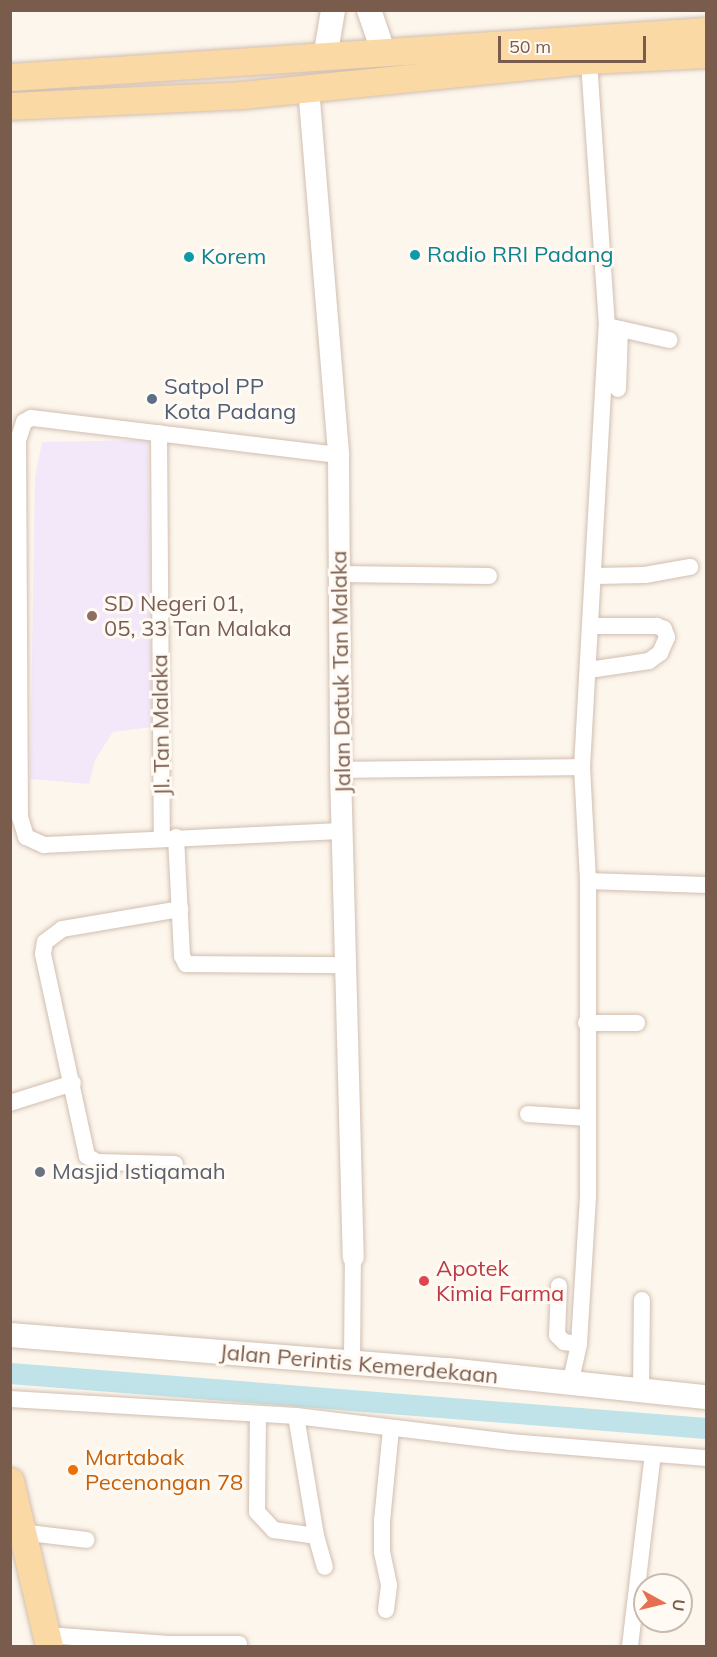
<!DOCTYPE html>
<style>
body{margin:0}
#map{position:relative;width:717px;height:1657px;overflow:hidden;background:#fdf6ec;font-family:Mulish,sans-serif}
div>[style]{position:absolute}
.education>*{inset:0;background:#f3e8fa}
.canal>*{height:21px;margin:-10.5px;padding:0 10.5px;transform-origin:10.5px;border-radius:10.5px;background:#bfe3e8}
.roads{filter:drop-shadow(0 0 2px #d1beb0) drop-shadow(0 0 2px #d1beb0)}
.minor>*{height:16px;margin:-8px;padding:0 8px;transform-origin:8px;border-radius:8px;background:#fff}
.tertiary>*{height:21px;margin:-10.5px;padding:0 10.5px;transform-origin:10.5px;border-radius:10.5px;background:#fff}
.secondary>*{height:24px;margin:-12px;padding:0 12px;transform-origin:12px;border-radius:12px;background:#fff}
.primary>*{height:27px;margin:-13.5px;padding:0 13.5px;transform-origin:13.5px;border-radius:13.5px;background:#fbd9a5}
.dots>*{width:16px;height:16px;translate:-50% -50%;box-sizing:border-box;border:3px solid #fffaf3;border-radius:50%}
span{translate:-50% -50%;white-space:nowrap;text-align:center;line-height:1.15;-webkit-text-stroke:6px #fffaf3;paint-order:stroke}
.culture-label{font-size:22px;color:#0d838f}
.left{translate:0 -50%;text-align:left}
.service-label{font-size:22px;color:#4e5e75}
.education-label{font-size:22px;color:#785e54}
.street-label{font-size:22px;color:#7a5c4d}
.worship-label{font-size:22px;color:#5b616d}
.health-label{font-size:22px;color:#be3a42}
.food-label{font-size:22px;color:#c56008}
.frame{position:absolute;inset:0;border:12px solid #7a5c4d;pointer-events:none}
.north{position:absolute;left:633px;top:1573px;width:60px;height:60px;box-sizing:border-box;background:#fffaf3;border:2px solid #cabbb1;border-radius:50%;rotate:98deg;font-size:16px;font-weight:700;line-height:24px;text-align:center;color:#7a5c4d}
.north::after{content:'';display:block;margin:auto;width:21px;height:27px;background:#e76f51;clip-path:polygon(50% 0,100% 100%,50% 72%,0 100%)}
.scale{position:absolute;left:498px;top:36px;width:148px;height:27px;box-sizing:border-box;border:3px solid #7a5c4d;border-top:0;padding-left:8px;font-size:18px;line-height:21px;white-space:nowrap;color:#7a5c4d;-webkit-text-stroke:4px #fffaf3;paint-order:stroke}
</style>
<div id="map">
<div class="education">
<i style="clip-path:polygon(148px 440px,152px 727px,113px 732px,95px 760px,89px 784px,30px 779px,35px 477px,42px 442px)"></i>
</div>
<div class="canal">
<i style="left:10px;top:1373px;width:698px;rotate:4.52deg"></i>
</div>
<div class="roads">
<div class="minor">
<i style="left:607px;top:326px;width:64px;rotate:12.7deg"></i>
<i style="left:618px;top:389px;width:60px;rotate:-88.1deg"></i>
<i style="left:159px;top:433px;width:405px;rotate:89.6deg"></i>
<i style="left:338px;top:455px;width:309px;rotate:-173.1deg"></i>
<i style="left:31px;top:418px;width:8px;rotate:150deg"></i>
<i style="left:24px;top:422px;width:19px;rotate:108deg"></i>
<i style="left:18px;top:440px;width:377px;rotate:89.7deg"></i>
<i style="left:20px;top:817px;width:21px;rotate:73deg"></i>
<i style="left:26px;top:837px;width:20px;rotate:24deg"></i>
<i style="left:44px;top:845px;width:299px;rotate:-2.7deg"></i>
<i style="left:340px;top:574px;width:149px;rotate:0.8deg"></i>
<i style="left:594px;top:576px;width:51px;rotate:-1.1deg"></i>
<i style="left:645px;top:575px;width:46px;rotate:-10.1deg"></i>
<i style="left:589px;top:670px;width:61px;rotate:-8.5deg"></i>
<i style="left:649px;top:661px;width:14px;rotate:-36deg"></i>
<i style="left:660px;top:653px;width:17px;rotate:-66deg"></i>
<i style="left:667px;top:637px;width:9px;rotate:-111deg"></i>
<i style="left:664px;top:629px;width:8px;rotate:-157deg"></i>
<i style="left:657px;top:626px;width:65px;rotate:180deg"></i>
<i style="left:340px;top:770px;width:242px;rotate:-0.7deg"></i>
<i style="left:176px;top:837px;width:119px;rotate:87.1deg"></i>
<i style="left:182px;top:956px;width:9px;rotate:63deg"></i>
<i style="left:186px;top:964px;width:161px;rotate:0.4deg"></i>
<i style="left:588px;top:881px;width:118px;rotate:1.9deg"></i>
<i style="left:586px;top:1023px;width:51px"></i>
<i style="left:10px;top:1103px;width:66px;rotate:-17.6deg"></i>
<i style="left:528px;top:1114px;width:59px;rotate:3.9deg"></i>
<i style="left:175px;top:1164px;width:78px;rotate:-178.5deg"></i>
<i style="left:97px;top:1162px;width:12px;rotate:-149deg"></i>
<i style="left:87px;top:1156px;width:207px;rotate:-102.3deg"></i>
<i style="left:43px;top:954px;width:12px;rotate:-81deg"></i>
<i style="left:45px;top:942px;width:21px;rotate:-37deg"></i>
<i style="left:62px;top:929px;width:120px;rotate:-9.6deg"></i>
<i style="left:559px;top:1286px;width:49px;rotate:92.3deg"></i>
<i style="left:557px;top:1335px;width:10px;rotate:45deg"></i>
<i style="left:564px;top:1342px;width:15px;rotate:8deg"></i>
<i style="left:352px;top:1362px;width:105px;rotate:-89.5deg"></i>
<i style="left:570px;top:1385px;width:42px;rotate:-77.6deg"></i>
<i style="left:579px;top:1344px;width:149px;rotate:-86.5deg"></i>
<i style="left:588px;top:1195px;width:314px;rotate:-90deg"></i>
<i style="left:588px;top:881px;width:114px;rotate:-93deg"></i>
<i style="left:582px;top:767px;width:442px;rotate:-86.8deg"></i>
<i style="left:607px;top:326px;width:267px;rotate:-93.9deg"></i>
<i style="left:641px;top:1391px;width:91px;rotate:-89.4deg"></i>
<i style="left:10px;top:1399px;width:287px;rotate:3.4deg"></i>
<i style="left:296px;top:1416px;width:216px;rotate:6.9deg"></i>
<i style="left:510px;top:1442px;width:197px;rotate:4.7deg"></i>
<i style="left:258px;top:1415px;width:97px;rotate:90.6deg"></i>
<i style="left:257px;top:1512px;width:25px;rotate:47deg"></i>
<i style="left:274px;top:1530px;width:42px;rotate:8.1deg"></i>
<i style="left:296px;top:1416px;width:122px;rotate:80.5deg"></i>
<i style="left:316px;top:1536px;width:32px;rotate:74deg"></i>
<i style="left:20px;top:1532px;width:67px;rotate:6.8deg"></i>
<i style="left:386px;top:1610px;width:25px;rotate:-83deg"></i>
<i style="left:389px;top:1585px;width:34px;rotate:-102deg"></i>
<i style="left:382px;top:1552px;width:31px;rotate:-90deg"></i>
<i style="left:382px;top:1521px;width:92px;rotate:-84.4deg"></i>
<i style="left:47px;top:1635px;width:122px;rotate:4.2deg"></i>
<i style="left:169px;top:1644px;width:70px"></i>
<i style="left:630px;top:1646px;width:193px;rotate:-83.2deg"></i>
</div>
<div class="tertiary">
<i style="left:308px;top:87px;width:369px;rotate:85.3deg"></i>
<i style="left:338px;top:455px;width:315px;rotate:89.6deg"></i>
<i style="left:340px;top:770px;width:487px;rotate:88.5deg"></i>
</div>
<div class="secondary">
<i style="left:369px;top:10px;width:43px;rotate:71.1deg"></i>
<i style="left:325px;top:58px;width:49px;rotate:-80.5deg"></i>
<i style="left:10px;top:1335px;width:439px;rotate:4.6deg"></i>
<i style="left:448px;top:1370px;width:259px;rotate:6deg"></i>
</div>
<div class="primary">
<i style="left:10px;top:77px;width:698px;rotate:-3.78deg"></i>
<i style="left:10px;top:106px;width:232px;rotate:-2.7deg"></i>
<i style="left:242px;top:95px;width:349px;rotate:-5.8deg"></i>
<i style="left:589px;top:60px;width:117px;rotate:-2.9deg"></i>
<i style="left:10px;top:1481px;width:170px;rotate:76.7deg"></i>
</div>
</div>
<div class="dots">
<i style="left:415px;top:255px;background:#0f9aa8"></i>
<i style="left:189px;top:257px;background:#0f9aa8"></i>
<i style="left:152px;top:399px;background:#5c6f8a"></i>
<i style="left:92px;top:616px;background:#8d6e63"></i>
<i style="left:40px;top:1172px;background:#6b7280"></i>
<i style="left:424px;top:1281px;background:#e0444e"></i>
<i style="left:73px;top:1470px;background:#e8710a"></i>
</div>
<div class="culture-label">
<span class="left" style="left:427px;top:255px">Radio RRI Padang</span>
<span class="left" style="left:201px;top:257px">Korem</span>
</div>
<div class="service-label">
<span class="left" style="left:164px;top:399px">Satpol PP<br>Kota Padang</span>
</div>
<div class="education-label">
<span class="left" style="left:104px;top:616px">SD Negeri 01,<br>05, 33 Tan Malaka</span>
</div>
<div class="street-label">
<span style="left:341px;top:672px;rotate:-91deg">Jalan Datuk Tan Malaka</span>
<span style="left:161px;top:725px;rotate:-91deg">Jl. Tan Malaka</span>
<span style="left:359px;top:1364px;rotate:5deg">Jalan Perintis Kemerdekaan</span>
</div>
<div class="worship-label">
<span class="left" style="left:52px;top:1172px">Masjid Istiqamah</span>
</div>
<div class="health-label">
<span class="left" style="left:436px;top:1281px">Apotek<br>Kimia Farma</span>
</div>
<div class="food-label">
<span class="left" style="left:85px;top:1470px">Martabak<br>Pecenongan 78</span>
</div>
<div class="frame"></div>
<div class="north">U</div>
<div class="scale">50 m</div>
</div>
